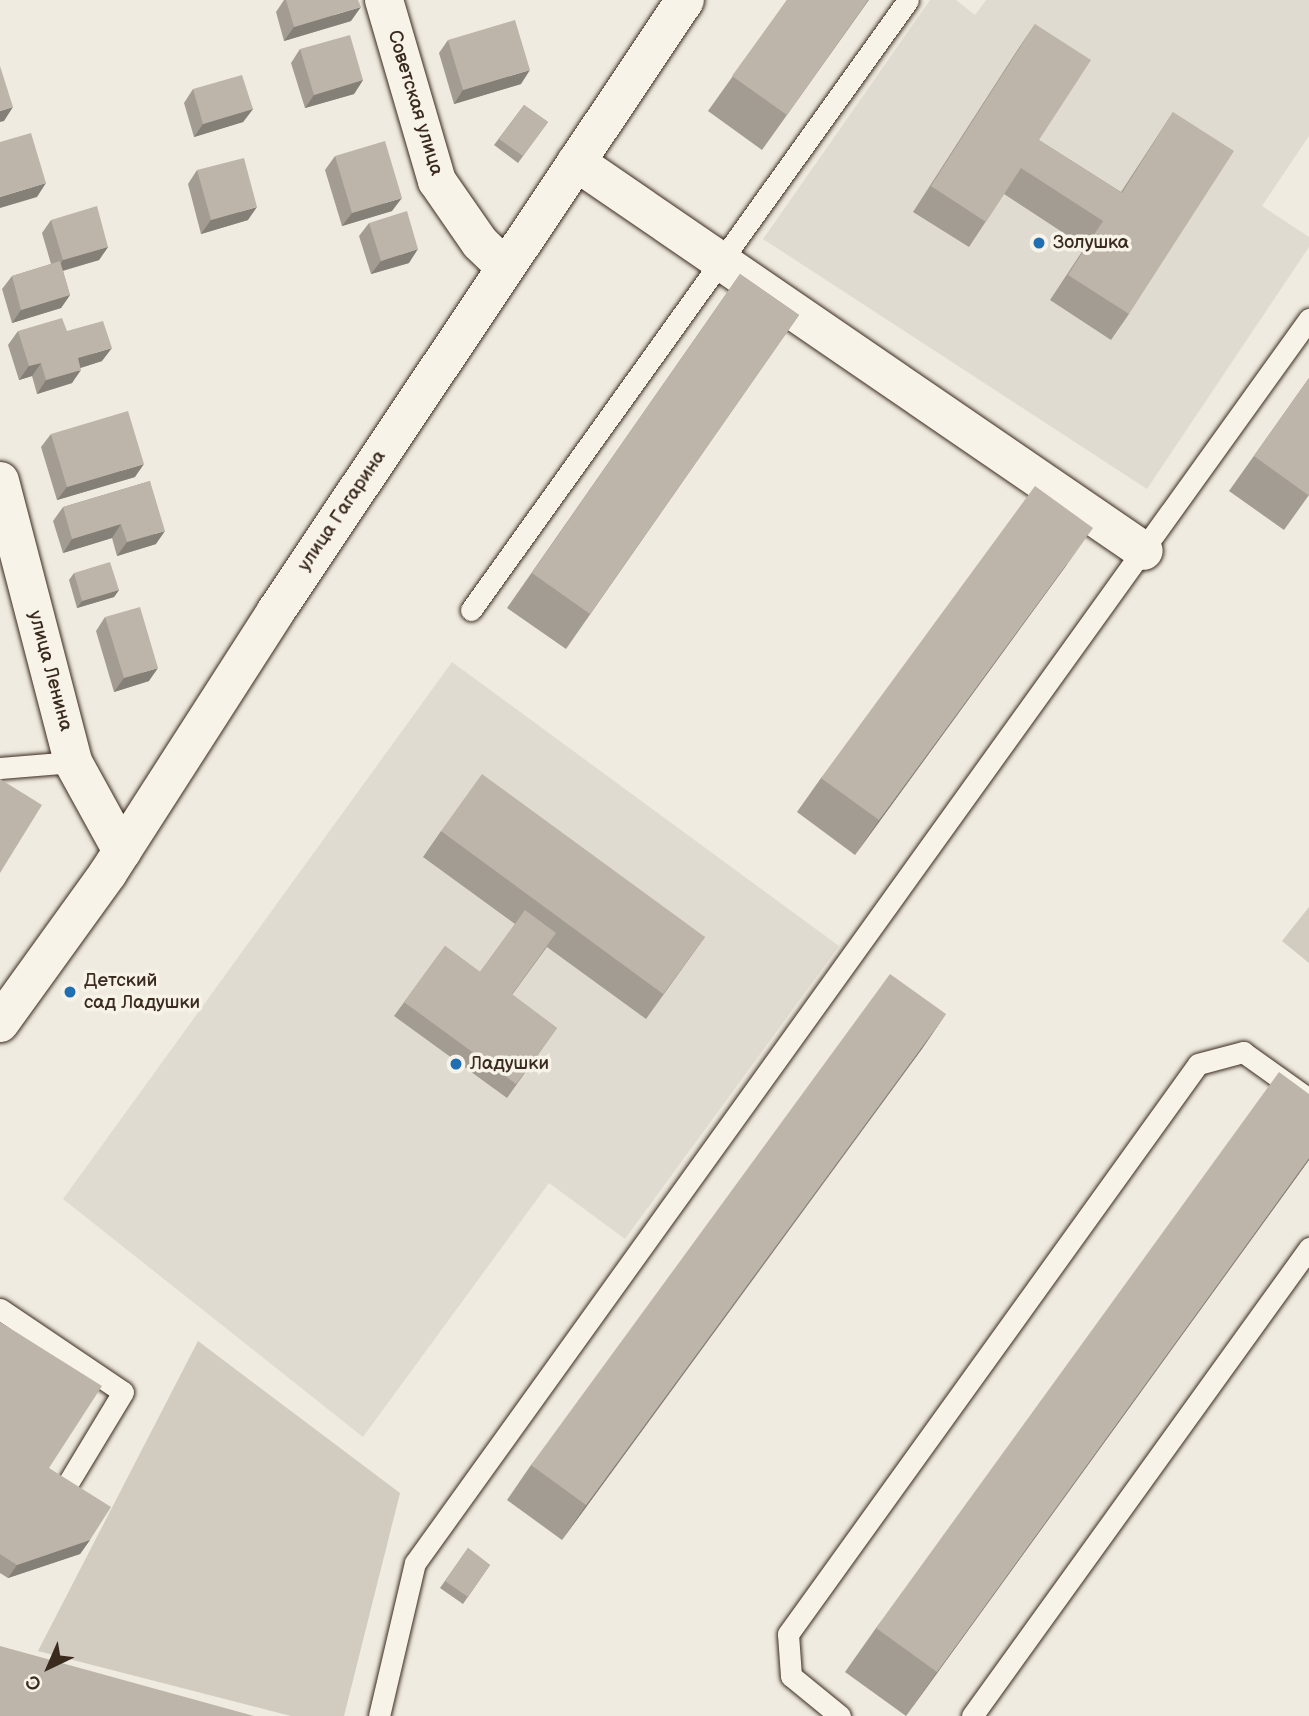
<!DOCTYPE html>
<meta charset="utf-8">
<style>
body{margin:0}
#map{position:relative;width:1309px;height:1716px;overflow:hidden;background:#efebe0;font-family:"Balsamiq Sans",sans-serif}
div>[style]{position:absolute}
.built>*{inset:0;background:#e0dbd0}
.green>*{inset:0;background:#d1cbc0}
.roads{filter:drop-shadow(0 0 2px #3b2a1e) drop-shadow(0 0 2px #3b2a1e)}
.lane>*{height:21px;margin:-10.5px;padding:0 10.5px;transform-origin:10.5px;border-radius:10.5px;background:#f7f3e8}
.street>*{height:38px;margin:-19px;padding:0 19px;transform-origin:19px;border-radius:19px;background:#f7f3e8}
.wall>*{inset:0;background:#a39c92}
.shaded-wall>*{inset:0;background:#847f77}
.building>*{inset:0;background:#bdb5aa}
.dots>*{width:19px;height:19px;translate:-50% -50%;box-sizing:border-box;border:4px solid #f7f3e8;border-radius:50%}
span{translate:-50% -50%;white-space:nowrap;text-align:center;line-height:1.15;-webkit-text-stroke:7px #f7f3e8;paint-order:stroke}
.street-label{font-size:19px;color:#3b2a1e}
.poi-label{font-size:19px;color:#3b2a1e}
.left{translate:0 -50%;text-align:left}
.north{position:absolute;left:14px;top:1632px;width:70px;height:70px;-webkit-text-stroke:5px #f7f3e8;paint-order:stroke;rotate:224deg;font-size:19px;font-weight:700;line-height:28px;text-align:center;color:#3b2a1e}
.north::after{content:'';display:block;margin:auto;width:24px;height:32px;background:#3b2a1e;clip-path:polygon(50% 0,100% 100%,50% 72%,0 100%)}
</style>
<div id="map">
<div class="built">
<i style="clip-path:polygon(930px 0,956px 0,975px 15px,986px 0,1309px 0,1309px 136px,1262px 206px,1309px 237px,1309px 247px,1147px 489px,763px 239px)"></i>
<i style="clip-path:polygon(452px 662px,839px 946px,625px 1239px,549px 1183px,363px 1437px,63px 1199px)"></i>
</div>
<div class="green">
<i style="clip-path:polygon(1309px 907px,1309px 963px,1282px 941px)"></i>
<i style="clip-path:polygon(198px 1341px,400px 1493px,344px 1716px,291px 1716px,38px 1651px)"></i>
</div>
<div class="roads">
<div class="lane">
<i style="left:471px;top:610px;width:750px;rotate:-54.38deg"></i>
<i style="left:0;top:768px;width:73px;rotate:-4.7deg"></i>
<i style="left:0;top:1309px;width:148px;rotate:34deg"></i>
<i style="left:123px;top:1392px;width:103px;rotate:121.1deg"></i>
<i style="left:379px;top:1716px;width:157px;rotate:-76.8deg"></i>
<i style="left:415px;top:1563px;width:1532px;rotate:-54.3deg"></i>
<i style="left:840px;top:1716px;width:63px;rotate:-140.8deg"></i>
<i style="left:791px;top:1676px;width:42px;rotate:-94.1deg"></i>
<i style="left:788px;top:1634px;width:702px;rotate:-54.27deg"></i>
<i style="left:1198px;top:1064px;width:47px;rotate:-14.9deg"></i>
<i style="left:1243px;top:1052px;width:81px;rotate:35.5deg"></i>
<i style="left:972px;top:1716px;width:577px;rotate:-54.24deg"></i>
</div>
<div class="street">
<i style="left:384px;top:0;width:189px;rotate:73.7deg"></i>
<i style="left:437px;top:181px;width:75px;rotate:55.3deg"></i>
<i style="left:480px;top:243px;width:35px;rotate:44deg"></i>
<i style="left:576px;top:162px;width:688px;rotate:34.41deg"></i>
<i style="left:0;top:481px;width:290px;rotate:75.4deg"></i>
<i style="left:73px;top:762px;width:102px;rotate:61.2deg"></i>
<i style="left:0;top:1023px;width:185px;rotate:-54.2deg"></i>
<i style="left:108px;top:873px;width:311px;rotate:-57.3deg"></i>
<i style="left:276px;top:611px;width:735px;rotate:-56.2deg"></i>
</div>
</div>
<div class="wall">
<i style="clip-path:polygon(284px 0,286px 0,351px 21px,284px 41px,276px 12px)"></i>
<i style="clip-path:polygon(787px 0,869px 0,762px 150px,708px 111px)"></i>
<i style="clip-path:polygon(1035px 24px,1039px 140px,1121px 192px,1173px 112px,1129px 314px,1111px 340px,1050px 300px,1085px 247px,1004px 194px,969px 247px,913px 212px,1018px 49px)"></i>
<i style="clip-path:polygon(448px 40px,521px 84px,454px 104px,439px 53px)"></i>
<i style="clip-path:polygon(300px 49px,363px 80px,354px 94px,305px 108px,291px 63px)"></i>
<i style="clip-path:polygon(193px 89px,253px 109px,243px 122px,194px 137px,184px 103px)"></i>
<i style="clip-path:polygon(524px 105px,548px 122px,518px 163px,494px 145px)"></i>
<i style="clip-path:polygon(335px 156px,392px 211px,342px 226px,325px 170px)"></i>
<i style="clip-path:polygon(197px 170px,248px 220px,201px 234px,188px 184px)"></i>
<i style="clip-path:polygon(51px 220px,108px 247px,99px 260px,63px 271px,70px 295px,61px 308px,12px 323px,2px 289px,12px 276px,51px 264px,42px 233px)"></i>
<i style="clip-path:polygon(369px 223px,409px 263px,371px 274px,359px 236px)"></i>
<i style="clip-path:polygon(740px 274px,799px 315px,566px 649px,507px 608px)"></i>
<i style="clip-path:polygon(18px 331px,67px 331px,102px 361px,80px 368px,72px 383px,37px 394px,32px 376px,19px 380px,8px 345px)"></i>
<i style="clip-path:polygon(1309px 378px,1309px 495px,1284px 530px,1229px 491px)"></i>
<i style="clip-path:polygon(51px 434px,135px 477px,57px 500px,41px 447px)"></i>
<i style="clip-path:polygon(150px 481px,156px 544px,117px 556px,112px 538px,63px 553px,53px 521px,63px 507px)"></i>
<i style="clip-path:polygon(1068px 563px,855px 855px,797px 812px,821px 778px)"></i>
<i style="clip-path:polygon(74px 573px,119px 590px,114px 597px,77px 608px,69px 580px)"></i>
<i style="clip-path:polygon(105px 617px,149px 681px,114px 692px,96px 631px)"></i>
<i style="clip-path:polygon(441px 831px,705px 937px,646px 1019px,547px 947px,512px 995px,557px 1028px,507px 1098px,394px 1016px,445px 946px,480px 972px,515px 924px,423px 857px)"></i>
<i style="clip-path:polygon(946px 1014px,562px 1540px,507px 1500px,531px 1465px)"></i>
<i style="clip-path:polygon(1309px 1094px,1309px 1160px,906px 1716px,845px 1672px,876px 1628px)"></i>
<i style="clip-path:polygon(0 1322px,49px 1468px,90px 1540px,80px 1554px,8px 1578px,0 1573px)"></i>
<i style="clip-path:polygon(468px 1548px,490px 1565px,463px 1604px,440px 1588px)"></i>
</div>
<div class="shaded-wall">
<i style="clip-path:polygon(361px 7px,351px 21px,284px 41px,294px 27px)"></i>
<i style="clip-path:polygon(530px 70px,521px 84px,454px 104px,463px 90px)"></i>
<i style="clip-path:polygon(363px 80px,354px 94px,305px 108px,314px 95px)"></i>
<i style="clip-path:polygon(13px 107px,4px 121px,0 122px,0 111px)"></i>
<i style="clip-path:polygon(253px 109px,243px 122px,194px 137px,203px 124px)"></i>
<i style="clip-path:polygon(46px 183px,37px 197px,0 208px,0 197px)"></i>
<i style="clip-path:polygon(402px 198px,392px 211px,342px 226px,352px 213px)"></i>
<i style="clip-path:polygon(257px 207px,248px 220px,201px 234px,211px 220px)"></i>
<i style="clip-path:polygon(108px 247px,99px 260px,54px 273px,63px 260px)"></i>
<i style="clip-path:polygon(418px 249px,409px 263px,371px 274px,381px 261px)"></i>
<i style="clip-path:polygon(70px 295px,61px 308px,12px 323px,21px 310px)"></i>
<i style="clip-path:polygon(112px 348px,102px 361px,68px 372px,78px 358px)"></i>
<i style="clip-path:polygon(41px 363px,32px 376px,19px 380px,29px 366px)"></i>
<i style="clip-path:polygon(81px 370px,72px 383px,37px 394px,46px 380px)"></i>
<i style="clip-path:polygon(144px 464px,135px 477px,57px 500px,67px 487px)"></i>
<i style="clip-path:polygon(121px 524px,112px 538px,63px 553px,72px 539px)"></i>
<i style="clip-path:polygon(1093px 528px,1068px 563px,855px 855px,879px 820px)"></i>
<i style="clip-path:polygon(165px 531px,156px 544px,117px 556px,127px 542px)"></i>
<i style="clip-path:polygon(119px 590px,114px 597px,77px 608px,82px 601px)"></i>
<i style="clip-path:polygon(158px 668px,149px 681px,114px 692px,124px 678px)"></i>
<i style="clip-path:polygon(946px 1014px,922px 1049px,562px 1540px,586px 1505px)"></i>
<i style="clip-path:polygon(1309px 1158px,1309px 1160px,906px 1716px,937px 1672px)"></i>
<i style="clip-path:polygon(90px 1540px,80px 1554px,8px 1578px,17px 1565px)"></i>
</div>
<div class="building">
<i style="clip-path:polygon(286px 0,358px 0,361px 7px,294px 27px)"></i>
<i style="clip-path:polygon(787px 0,868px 0,787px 115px,732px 76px)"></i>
<i style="clip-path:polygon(515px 20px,530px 70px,463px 90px,448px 40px)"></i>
<i style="clip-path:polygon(1035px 24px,1091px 60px,1039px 140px,1122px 193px,1173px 112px,1234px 151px,1129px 314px,1068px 275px,1103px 221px,1021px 168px,986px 222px,931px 186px)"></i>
<i style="clip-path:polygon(350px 35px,363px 80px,314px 95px,300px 49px)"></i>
<i style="clip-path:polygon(0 66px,13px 107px,0 111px)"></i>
<i style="clip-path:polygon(242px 75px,253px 109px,203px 124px,193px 89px)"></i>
<i style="clip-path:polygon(524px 105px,548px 122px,523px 156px,499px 139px)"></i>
<i style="clip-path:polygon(31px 133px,46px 183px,0 197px,0 142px)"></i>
<i style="clip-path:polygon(385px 141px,402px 198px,352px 213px,335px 156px)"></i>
<i style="clip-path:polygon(244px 158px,257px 207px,211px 220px,197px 170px)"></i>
<i style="clip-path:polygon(97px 206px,108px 247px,63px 260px,51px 220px)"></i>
<i style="clip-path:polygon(407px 211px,418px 249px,381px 261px,369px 223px)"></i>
<i style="clip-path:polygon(60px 261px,70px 295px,21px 310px,12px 276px)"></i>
<i style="clip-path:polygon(740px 274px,799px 315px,590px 614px,532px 573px)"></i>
<i style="clip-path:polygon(62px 318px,67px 331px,103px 321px,112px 348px,78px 358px,81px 370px,46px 380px,41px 363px,29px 366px,18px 331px)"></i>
<i style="clip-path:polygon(1309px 378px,1309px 494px,1308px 495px,1254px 456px)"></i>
<i style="clip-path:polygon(128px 411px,144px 464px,67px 487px,51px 434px)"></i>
<i style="clip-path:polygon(150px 481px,165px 531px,127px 542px,121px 524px,72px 539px,63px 507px)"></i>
<i style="clip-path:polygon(1035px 486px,1093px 528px,879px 820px,821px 778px)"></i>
<i style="clip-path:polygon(110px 562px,119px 590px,82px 601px,74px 573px)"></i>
<i style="clip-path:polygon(140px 607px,158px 668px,124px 678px,105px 617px)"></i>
<i style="clip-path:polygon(482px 774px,705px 937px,663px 994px,441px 831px)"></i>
<i style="clip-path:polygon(0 779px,42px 805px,0 873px)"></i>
<i style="clip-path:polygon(525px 910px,556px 933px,512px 994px,557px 1028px,516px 1084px,404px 1002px,445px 946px,480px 972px)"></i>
<i style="clip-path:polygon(890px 974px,946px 1014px,586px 1505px,531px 1465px)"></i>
<i style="clip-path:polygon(1279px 1072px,1309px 1094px,1309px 1158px,937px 1672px,876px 1628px)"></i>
<i style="clip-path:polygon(0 1322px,102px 1386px,49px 1468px,111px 1507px,90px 1540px,17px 1565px,0 1554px)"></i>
<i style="clip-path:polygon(468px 1548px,490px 1565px,468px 1597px,445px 1581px)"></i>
<i style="clip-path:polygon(0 1646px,254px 1716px,0 1716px)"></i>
</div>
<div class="dots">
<i style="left:1039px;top:243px;background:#1f6fb2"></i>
<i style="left:70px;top:992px;background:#1f6fb2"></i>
<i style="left:456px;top:1064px;background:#1f6fb2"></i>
</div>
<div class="street-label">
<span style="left:415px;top:103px;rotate:73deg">Советская улица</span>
<span style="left:342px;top:511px;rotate:-56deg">улица Гагарина</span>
<span style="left:50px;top:671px;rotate:75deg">улица Ленина</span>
</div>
<div class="poi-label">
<span class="left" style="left:1053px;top:243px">Золушка</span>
<span class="left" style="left:84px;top:992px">Детский<br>сад Ладушки</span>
<span class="left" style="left:470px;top:1064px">Ладушки</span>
</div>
<div class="north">С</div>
</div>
